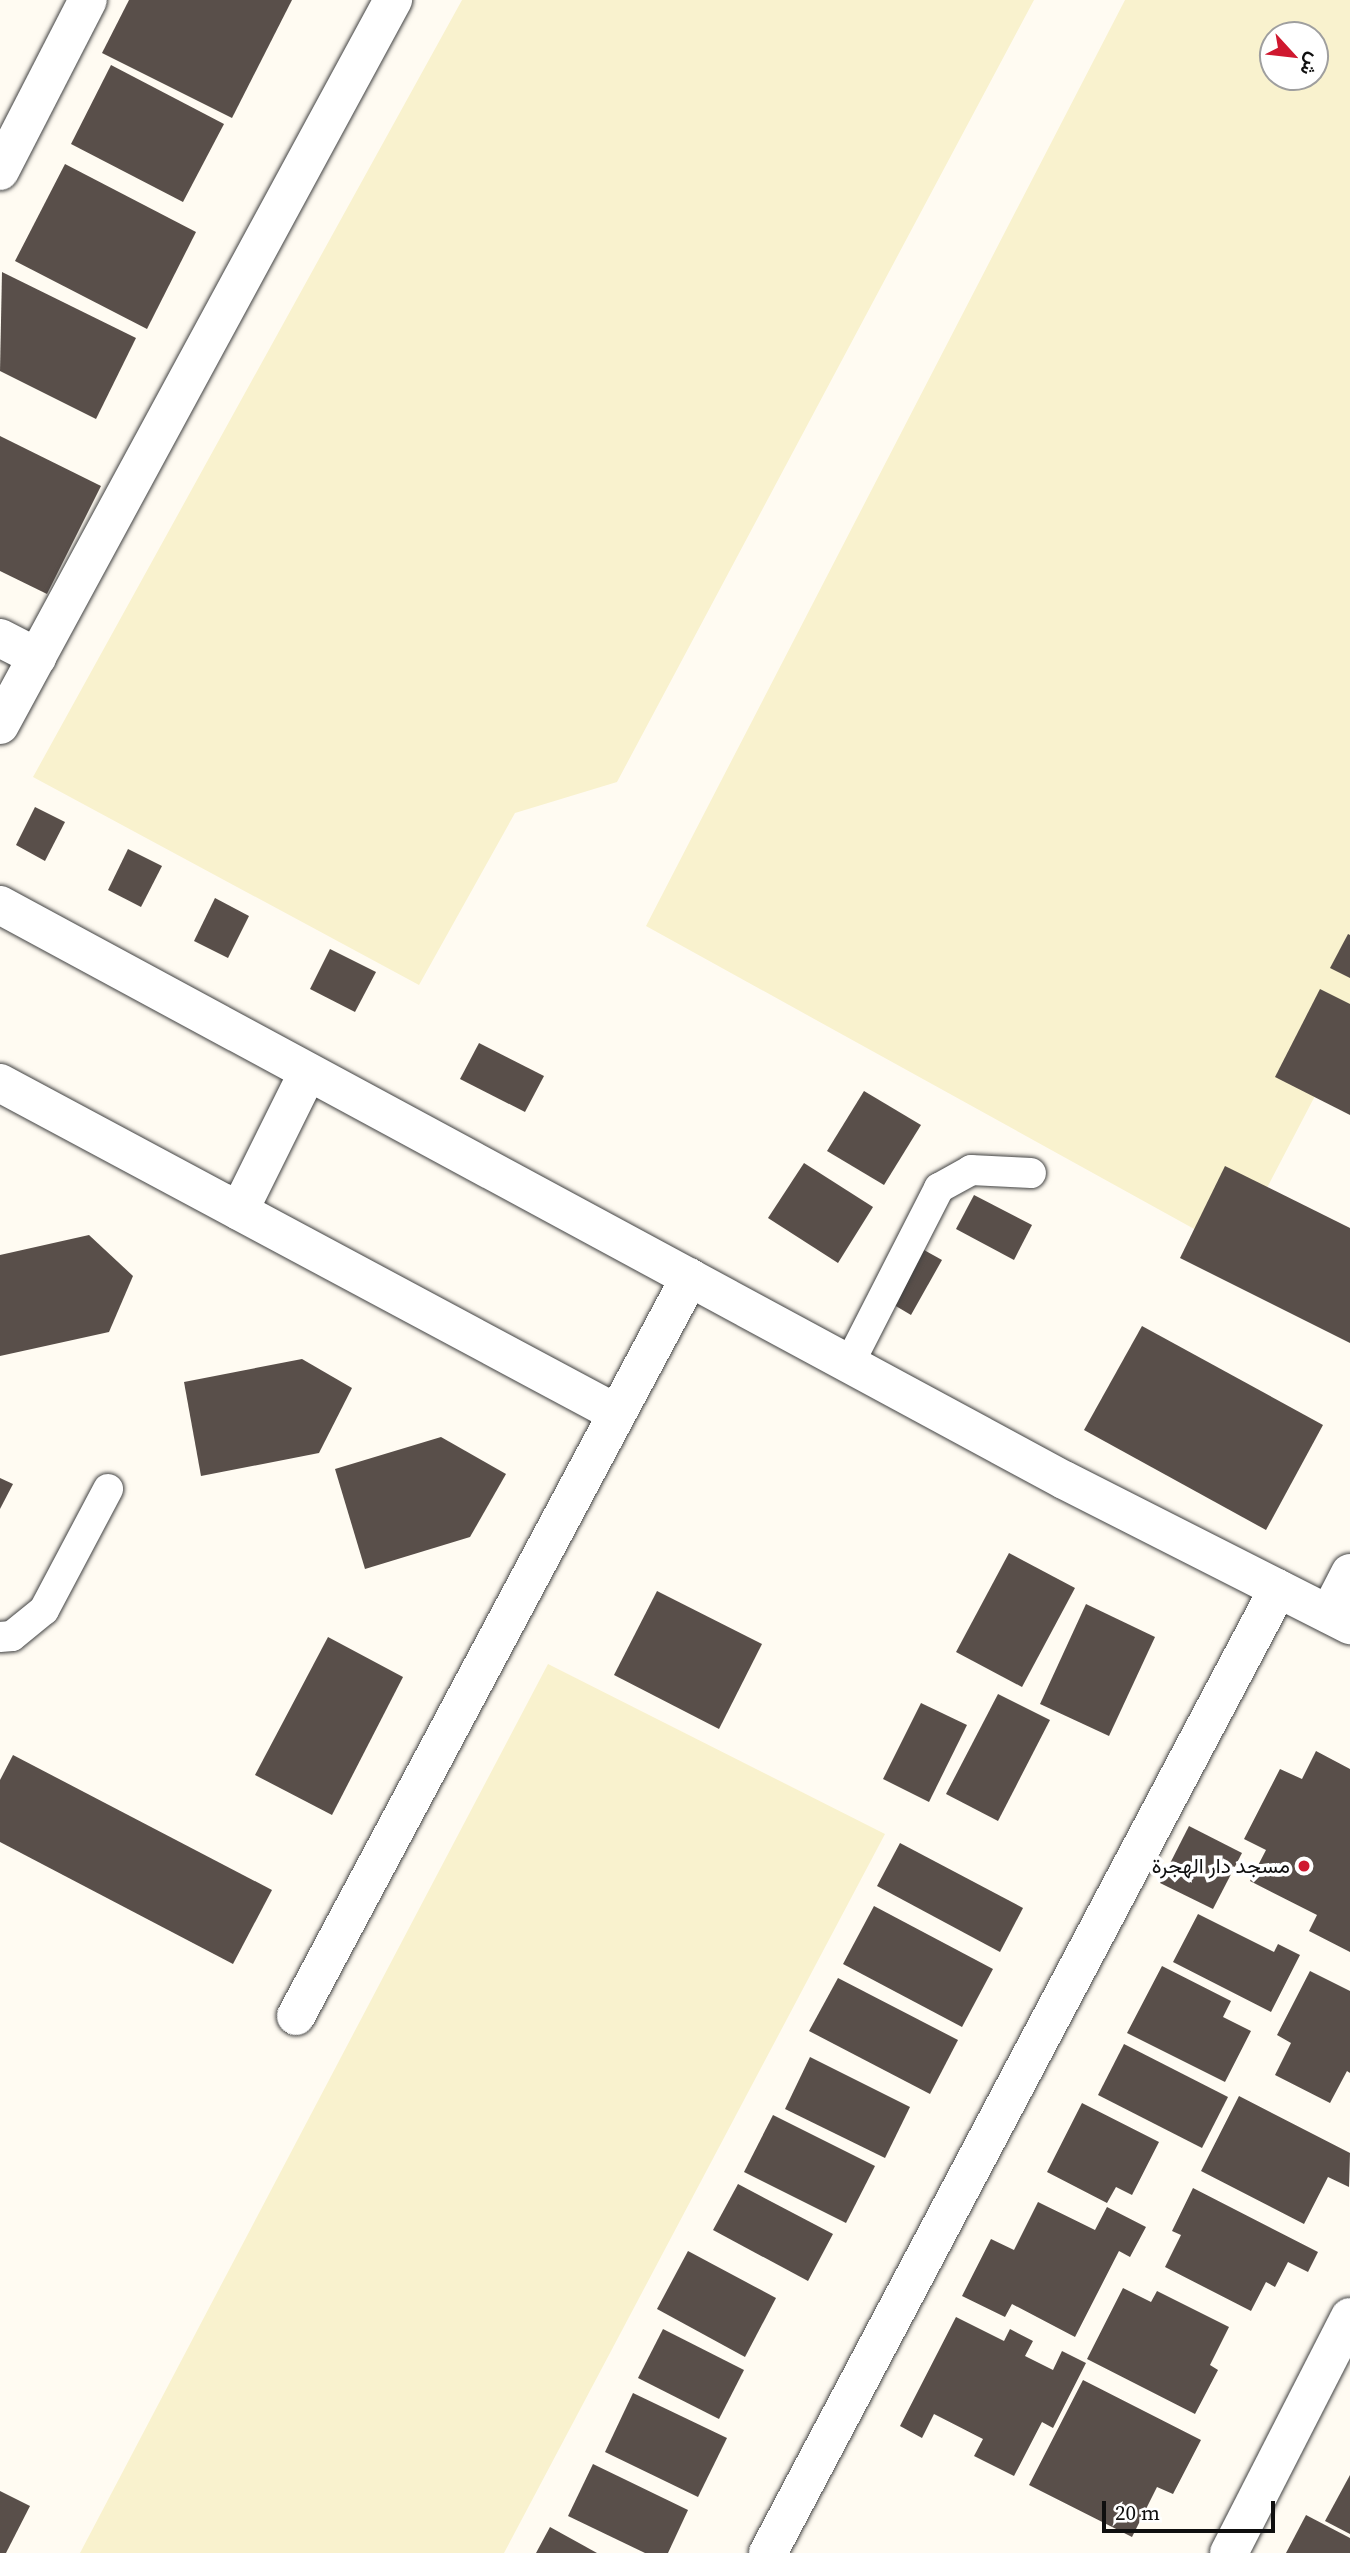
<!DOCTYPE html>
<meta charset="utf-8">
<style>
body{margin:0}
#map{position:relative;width:1350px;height:2553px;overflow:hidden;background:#fffbf2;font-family:"Source Serif 4",Vazirmatn,serif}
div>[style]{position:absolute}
.farmland>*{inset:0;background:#f9f2ce}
.building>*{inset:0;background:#594f4a}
.roads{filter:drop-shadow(0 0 2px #424242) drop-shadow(0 0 2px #424242)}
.service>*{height:30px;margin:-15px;padding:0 15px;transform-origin:15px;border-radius:15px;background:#fff}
.minor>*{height:38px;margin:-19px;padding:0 19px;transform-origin:19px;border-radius:19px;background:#fff}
.dots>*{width:19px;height:19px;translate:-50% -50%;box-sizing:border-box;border:4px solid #fff;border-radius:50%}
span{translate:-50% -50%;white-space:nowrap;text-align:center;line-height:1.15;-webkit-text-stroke:7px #fff;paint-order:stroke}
.poi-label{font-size:21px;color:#0f0f0f}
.right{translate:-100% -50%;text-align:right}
.north{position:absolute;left:1259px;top:21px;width:70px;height:70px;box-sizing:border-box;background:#fff;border:2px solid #9f9f9f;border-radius:50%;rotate:117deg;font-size:19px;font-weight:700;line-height:28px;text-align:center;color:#0f0f0f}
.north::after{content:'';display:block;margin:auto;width:24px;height:32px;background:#cf182f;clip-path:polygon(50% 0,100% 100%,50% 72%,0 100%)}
.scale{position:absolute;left:1102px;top:2501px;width:173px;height:32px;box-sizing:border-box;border:4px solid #0f0f0f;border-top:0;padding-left:9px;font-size:21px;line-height:24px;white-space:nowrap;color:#0f0f0f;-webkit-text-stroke:5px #fff;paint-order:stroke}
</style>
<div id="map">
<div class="farmland">
<i style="clip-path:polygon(462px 0,1034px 0,617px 782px,515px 813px,419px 985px,33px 777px)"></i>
<i style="clip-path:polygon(evenodd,1125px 0,1350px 0,1350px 1029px,1234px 1251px,646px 926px,1125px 0,1273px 35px,1315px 35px,1315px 77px,1273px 77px,1273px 35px)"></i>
<i style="clip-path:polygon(548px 1664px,885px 1834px,504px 2553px,80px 2553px)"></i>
</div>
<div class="building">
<i style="clip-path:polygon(129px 0,292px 0,232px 118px,102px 53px)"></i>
<i style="clip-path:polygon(111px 65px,224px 124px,183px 202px,71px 144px)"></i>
<i style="clip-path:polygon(65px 164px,196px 232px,147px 329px,15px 261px)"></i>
<i style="clip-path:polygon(2px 272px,136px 338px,96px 419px,0 371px)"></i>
<i style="clip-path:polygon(0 436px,101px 486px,47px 594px,0 571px)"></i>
<i style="clip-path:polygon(35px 807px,65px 822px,45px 861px,16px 845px)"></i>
<i style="clip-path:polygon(128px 849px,162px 866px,141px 907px,108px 890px)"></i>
<i style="clip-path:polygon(215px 898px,249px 916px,228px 958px,194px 941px)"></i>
<i style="clip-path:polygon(1348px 934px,1350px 935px,1350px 978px,1330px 968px)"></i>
<i style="clip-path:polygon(330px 949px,376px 972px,355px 1012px,310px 989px)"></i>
<i style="clip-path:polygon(1320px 989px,1350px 1004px,1350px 1115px,1275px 1077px)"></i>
<i style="clip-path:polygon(479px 1043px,544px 1076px,525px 1112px,460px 1079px)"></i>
<i style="clip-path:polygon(864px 1091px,921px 1125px,884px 1185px,827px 1151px)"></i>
<i style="clip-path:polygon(804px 1163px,873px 1207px,838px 1263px,768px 1218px)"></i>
<i style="clip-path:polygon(1225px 1166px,1350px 1228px,1350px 1343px,1180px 1258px)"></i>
<i style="clip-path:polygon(974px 1195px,1032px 1225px,1014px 1260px,956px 1229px)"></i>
<i style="clip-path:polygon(89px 1235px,133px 1276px,109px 1332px,0 1356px,0 1255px)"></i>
<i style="clip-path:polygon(915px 1245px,942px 1260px,911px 1315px,884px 1299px)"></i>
<i style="clip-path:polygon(1142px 1326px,1323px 1425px,1266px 1530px,1084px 1430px)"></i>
<i style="clip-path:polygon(302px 1359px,352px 1388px,319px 1453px,201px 1476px,184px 1382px)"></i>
<i style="clip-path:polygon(441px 1437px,506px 1474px,470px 1537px,365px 1569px,335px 1469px)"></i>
<i style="clip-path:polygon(0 1478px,13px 1484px,0 1509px)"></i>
<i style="clip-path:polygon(1009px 1553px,1075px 1588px,1022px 1687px,956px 1652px)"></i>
<i style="clip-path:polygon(657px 1591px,762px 1644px,719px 1729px,614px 1675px)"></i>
<i style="clip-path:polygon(1086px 1604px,1155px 1637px,1109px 1736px,1040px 1704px)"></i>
<i style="clip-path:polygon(328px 1637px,403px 1677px,332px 1815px,255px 1775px)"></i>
<i style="clip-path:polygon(998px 1694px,1050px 1720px,998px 1821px,946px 1794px)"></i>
<i style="clip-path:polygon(921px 1703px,967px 1725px,929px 1802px,883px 1779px)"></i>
<i style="clip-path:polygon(1316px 1751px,1350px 1769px,1350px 1952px,1309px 1931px,1317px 1915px,1250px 1881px,1266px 1850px,1244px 1839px,1280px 1769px,1302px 1779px)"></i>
<i style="clip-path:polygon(13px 1755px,272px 1890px,233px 1964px,0 1842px,0 1780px)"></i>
<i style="clip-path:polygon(1189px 1826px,1242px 1853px,1213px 1909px,1160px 1883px)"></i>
<i style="clip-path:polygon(900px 1843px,1023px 1908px,1000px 1952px,877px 1886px)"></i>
<i style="clip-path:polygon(874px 1906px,993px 1969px,962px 2027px,843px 1964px)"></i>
<i style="clip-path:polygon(1198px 1914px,1274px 1952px,1278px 1944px,1300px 1955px,1271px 2012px,1173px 1962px)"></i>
<i style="clip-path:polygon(1162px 1966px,1231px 2001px,1223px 2017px,1251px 2031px,1225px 2082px,1127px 2033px)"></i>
<i style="clip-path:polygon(1310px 1971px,1350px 1991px,1350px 2073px,1347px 2071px,1330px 2103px,1275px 2075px,1291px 2043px,1277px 2035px)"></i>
<i style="clip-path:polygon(838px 1978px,958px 2040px,930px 2094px,809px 2031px)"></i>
<i style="clip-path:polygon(1124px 2044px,1228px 2097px,1202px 2148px,1098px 2095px)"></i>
<i style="clip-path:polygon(810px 2057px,910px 2107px,885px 2158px,785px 2109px)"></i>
<i style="clip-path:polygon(1239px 2096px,1350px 2153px,1349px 2187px,1328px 2177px,1304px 2224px,1201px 2171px)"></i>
<i style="clip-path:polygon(1082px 2103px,1159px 2142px,1132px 2195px,1116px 2187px,1107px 2203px,1047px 2172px)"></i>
<i style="clip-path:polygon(773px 2115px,875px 2166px,846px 2223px,744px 2172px)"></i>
<i style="clip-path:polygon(738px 2184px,833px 2234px,808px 2281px,713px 2230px)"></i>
<i style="clip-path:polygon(1193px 2188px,1318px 2252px,1308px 2272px,1288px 2262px,1275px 2287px,1266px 2282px,1251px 2311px,1165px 2267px,1181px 2235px,1172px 2231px)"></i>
<i style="clip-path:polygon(1038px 2202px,1095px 2230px,1107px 2207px,1146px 2227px,1130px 2257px,1119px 2251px,1075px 2337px,1012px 2304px,1005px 2317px,962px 2296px,991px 2239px,1014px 2250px)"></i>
<i style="clip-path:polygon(688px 2251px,776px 2298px,745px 2357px,657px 2309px)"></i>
<i style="clip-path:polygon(1123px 2288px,1151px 2302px,1157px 2291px,1229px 2327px,1210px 2365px,1218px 2370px,1195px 2414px,1087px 2359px)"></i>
<i style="clip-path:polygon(956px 2317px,1004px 2341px,1010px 2329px,1033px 2341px,1025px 2356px,1053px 2370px,1062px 2351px,1086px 2363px,1053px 2428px,1042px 2422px,1014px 2476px,974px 2456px,983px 2439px,934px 2414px,922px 2438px,900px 2426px)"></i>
<i style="clip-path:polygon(663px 2329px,744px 2370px,719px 2419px,638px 2378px)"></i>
<i style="clip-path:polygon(1083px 2380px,1201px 2440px,1173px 2494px,1157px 2487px,1132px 2537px,1029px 2485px)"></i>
<i style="clip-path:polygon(633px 2393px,727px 2438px,698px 2497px,605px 2452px)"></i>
<i style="clip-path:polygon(593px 2464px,688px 2510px,668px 2553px,645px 2553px,568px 2516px)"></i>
<i style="clip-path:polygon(1350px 2475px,1350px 2534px,1325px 2521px)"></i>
<i style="clip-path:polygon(0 2491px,30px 2506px,6px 2553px,0 2553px)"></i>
<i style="clip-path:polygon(1306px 2515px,1350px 2538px,1350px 2553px,1286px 2553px)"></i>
<i style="clip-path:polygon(550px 2527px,597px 2553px,536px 2553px)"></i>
</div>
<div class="roads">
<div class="service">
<i style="left:849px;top:1364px;width:198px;rotate:-62.9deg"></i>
<i style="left:939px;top:1188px;width:37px;rotate:-29deg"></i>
<i style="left:971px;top:1170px;width:60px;rotate:2.9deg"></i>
<i style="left:0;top:1637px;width:12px;rotate:-5deg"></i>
<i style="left:12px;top:1636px;width:41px;rotate:-39.1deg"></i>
<i style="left:44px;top:1610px;width:137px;rotate:-62.1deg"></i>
</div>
<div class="minor">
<i style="left:0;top:171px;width:192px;rotate:-62.8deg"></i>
<i style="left:0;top:638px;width:42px;rotate:27.2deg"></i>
<i style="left:0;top:725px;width:825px;rotate:-61.54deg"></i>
<i style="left:0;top:905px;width:1209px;rotate:28.39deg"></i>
<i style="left:1064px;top:1480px;width:321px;rotate:26.9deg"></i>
<i style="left:0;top:1083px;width:699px;rotate:28.18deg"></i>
<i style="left:239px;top:1211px;width:155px;rotate:-63.6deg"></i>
<i style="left:1329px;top:1614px;width:46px;rotate:-62.9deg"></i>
<i style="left:296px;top:2016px;width:837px;rotate:-61.94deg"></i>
<i style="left:768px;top:2553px;width:1091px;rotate:-62.12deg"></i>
<i style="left:1229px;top:2553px;width:265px;rotate:-62.9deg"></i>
</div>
</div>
<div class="dots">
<i style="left:1304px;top:1866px;background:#cf182f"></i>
</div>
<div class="poi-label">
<span class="right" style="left:1290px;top:1866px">مسجد دار الهجرة</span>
</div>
<div class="north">ش</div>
<div class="scale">20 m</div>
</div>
